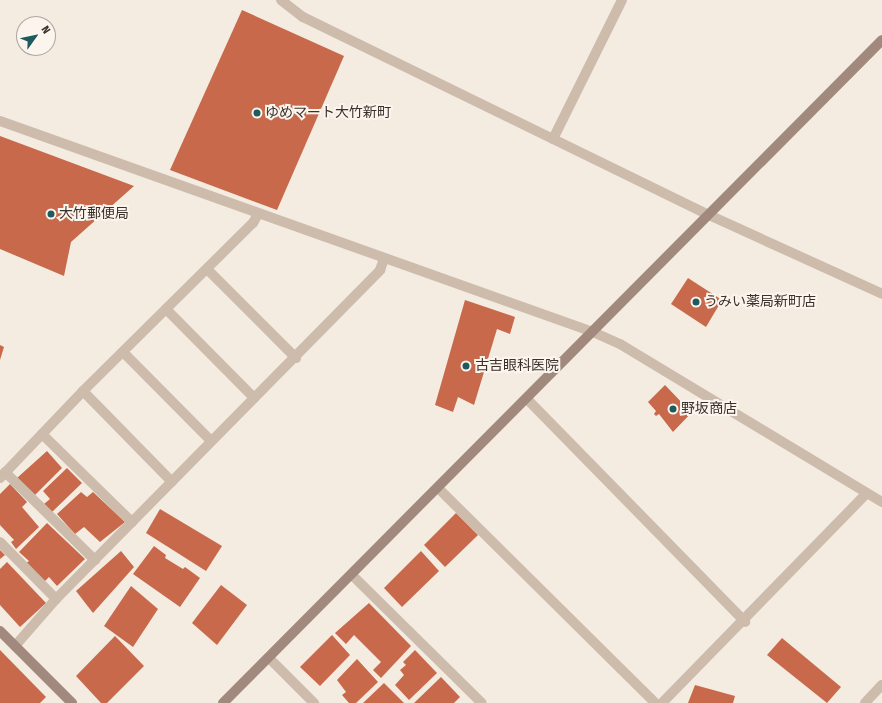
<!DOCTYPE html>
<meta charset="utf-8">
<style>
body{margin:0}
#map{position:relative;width:882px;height:703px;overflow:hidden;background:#f4ebe1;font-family:"Fira Sans Condensed","Noto Sans JP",sans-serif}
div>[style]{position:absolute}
.building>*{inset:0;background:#c8694b}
.street>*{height:10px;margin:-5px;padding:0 5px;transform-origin:5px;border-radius:5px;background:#cdbbac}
.secondary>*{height:10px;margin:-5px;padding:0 5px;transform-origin:5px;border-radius:5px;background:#a18a7d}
.dots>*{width:11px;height:11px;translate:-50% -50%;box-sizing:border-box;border:2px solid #fbf5ee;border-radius:50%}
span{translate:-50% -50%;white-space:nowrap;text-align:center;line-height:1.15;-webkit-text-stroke:4px #fbf5ee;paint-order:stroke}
.poi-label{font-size:14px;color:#3b302b}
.left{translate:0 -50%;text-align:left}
.north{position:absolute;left:16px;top:16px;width:40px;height:40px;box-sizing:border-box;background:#fbf5ee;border:1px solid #aea6a0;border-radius:50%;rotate:57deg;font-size:11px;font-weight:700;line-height:16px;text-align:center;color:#3b302b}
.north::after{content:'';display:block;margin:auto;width:14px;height:18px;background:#1f5a5e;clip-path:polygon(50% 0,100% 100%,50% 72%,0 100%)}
</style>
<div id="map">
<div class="building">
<i style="clip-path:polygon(242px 10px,344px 56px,277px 210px,170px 170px)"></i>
<i style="clip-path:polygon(0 136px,134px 186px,71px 242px,64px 276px,0 249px)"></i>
<i style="clip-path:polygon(688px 278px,722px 300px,706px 327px,671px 304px)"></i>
<i style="clip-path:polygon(465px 300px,515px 317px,510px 334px,497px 329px,474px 405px,458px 397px,453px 412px,435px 405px)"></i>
<i style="clip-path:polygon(0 345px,4px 347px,0 360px)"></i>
<i style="clip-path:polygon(665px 385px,686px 407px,687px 405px,693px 411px,673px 432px,659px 414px,656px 416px,654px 414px,656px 411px,648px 402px)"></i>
<i style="clip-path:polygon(47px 451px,62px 468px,35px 495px,17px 478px)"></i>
<i style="clip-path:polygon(67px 468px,82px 483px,52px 512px,44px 504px,50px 499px,43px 491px)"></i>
<i style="clip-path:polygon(10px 484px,27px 502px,22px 507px,39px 527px,16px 549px,11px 542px,14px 540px,0 525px,0 494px)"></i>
<i style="clip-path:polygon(81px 492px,87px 497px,93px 492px,125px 522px,100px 542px,84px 527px,75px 534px,57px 514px)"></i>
<i style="clip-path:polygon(160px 509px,222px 546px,206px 571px,146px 533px)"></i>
<i style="clip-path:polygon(456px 513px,478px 535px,445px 567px,424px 545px)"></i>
<i style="clip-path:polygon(47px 523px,85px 559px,57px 586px,49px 577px,43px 583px,25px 564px,29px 561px,19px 552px)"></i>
<i style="clip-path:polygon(154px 546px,166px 555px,165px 558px,183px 569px,185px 567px,200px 578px,180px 607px,133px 574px)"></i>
<i style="clip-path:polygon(0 550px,5px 555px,0 559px)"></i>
<i style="clip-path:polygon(121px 551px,134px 567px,93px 613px,76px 591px)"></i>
<i style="clip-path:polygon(421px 551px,439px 571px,402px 607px,384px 588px)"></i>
<i style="clip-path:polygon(7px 562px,46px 603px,20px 627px,0 605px,0 569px)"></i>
<i style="clip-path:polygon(221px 585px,247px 605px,217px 645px,192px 623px)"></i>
<i style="clip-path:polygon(131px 586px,158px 609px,133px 647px,104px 626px)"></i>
<i style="clip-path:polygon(369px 603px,411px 646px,381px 678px,373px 670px,381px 662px,354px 635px,346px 644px,335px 633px)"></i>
<i style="clip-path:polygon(332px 635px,350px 655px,320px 686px,300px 667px)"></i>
<i style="clip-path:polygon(115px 636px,144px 666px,107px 703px,101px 703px,76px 676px)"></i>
<i style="clip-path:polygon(782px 638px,841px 687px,827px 703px,767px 655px)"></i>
<i style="clip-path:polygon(0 650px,46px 697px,40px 703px,0 703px)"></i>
<i style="clip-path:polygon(415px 650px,437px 673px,409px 700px,395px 685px,404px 675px,400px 670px,406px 665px,403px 662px)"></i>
<i style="clip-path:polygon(357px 659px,378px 682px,356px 703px,349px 703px,342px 695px,346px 692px,337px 680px)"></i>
<i style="clip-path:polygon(441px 677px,460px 697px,454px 703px,414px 703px)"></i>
<i style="clip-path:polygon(384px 683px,404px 703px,363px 703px)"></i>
<i style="clip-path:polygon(695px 685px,735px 696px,733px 703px,688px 703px)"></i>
</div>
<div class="street">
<i style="left:281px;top:0;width:28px;rotate:38deg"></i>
<i style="left:303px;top:17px;width:452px;rotate:26deg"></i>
<i style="left:709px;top:215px;width:190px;rotate:24.5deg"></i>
<i style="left:0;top:121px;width:629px;rotate:19.59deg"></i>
<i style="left:593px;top:332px;width:30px;rotate:24deg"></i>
<i style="left:620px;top:344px;width:306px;rotate:31.1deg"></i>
<i style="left:553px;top:139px;width:155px;rotate:-63.6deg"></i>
<i style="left:207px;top:269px;width:126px;rotate:45deg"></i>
<i style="left:166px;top:309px;width:125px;rotate:45.3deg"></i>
<i style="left:123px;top:352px;width:125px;rotate:45.3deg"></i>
<i style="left:83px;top:391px;width:127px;rotate:45.6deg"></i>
<i style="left:527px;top:399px;width:312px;rotate:45.6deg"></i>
<i style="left:42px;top:434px;width:126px;rotate:44.4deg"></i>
<i style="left:5px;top:472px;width:126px;rotate:44.4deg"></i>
<i style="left:0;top:478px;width:120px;rotate:-46.3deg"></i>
<i style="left:83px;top:391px;width:239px;rotate:-44.7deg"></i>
<i style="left:253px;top:223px;width:10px;rotate:-61deg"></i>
<i style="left:438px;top:488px;width:305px;rotate:44.7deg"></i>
<i style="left:0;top:542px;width:80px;rotate:45.5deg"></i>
<i style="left:352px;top:575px;width:182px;rotate:44.6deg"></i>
<i style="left:15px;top:646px;width:62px;rotate:-48.9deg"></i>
<i style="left:56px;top:599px;width:462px;rotate:-45.4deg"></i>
<i style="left:380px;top:270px;width:12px;rotate:-70deg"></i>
<i style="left:269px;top:658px;width:64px;rotate:45deg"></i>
<i style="left:662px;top:703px;width:293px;rotate:-45.7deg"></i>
<i style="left:865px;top:703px;width:25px;rotate:-47deg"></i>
</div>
<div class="secondary">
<i style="left:0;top:631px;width:102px;rotate:45deg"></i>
<i style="left:223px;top:703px;width:935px;rotate:-45.17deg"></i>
</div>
<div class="dots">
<i style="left:257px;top:113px;background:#1f5a5e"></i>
<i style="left:51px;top:214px;background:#1f5a5e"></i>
<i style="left:696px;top:302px;background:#1f5a5e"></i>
<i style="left:466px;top:366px;background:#1f5a5e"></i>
<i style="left:673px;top:409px;background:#1f5a5e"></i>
</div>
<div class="poi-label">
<span class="left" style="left:265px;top:113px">ゆめマート大竹新町</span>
<span class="left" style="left:59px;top:214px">大竹郵便局</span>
<span class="left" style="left:704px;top:302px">うみい薬局新町店</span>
<span class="left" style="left:475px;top:366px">古吉眼科医院</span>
<span class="left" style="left:681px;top:409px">野坂商店</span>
</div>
<div class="north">N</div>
</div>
